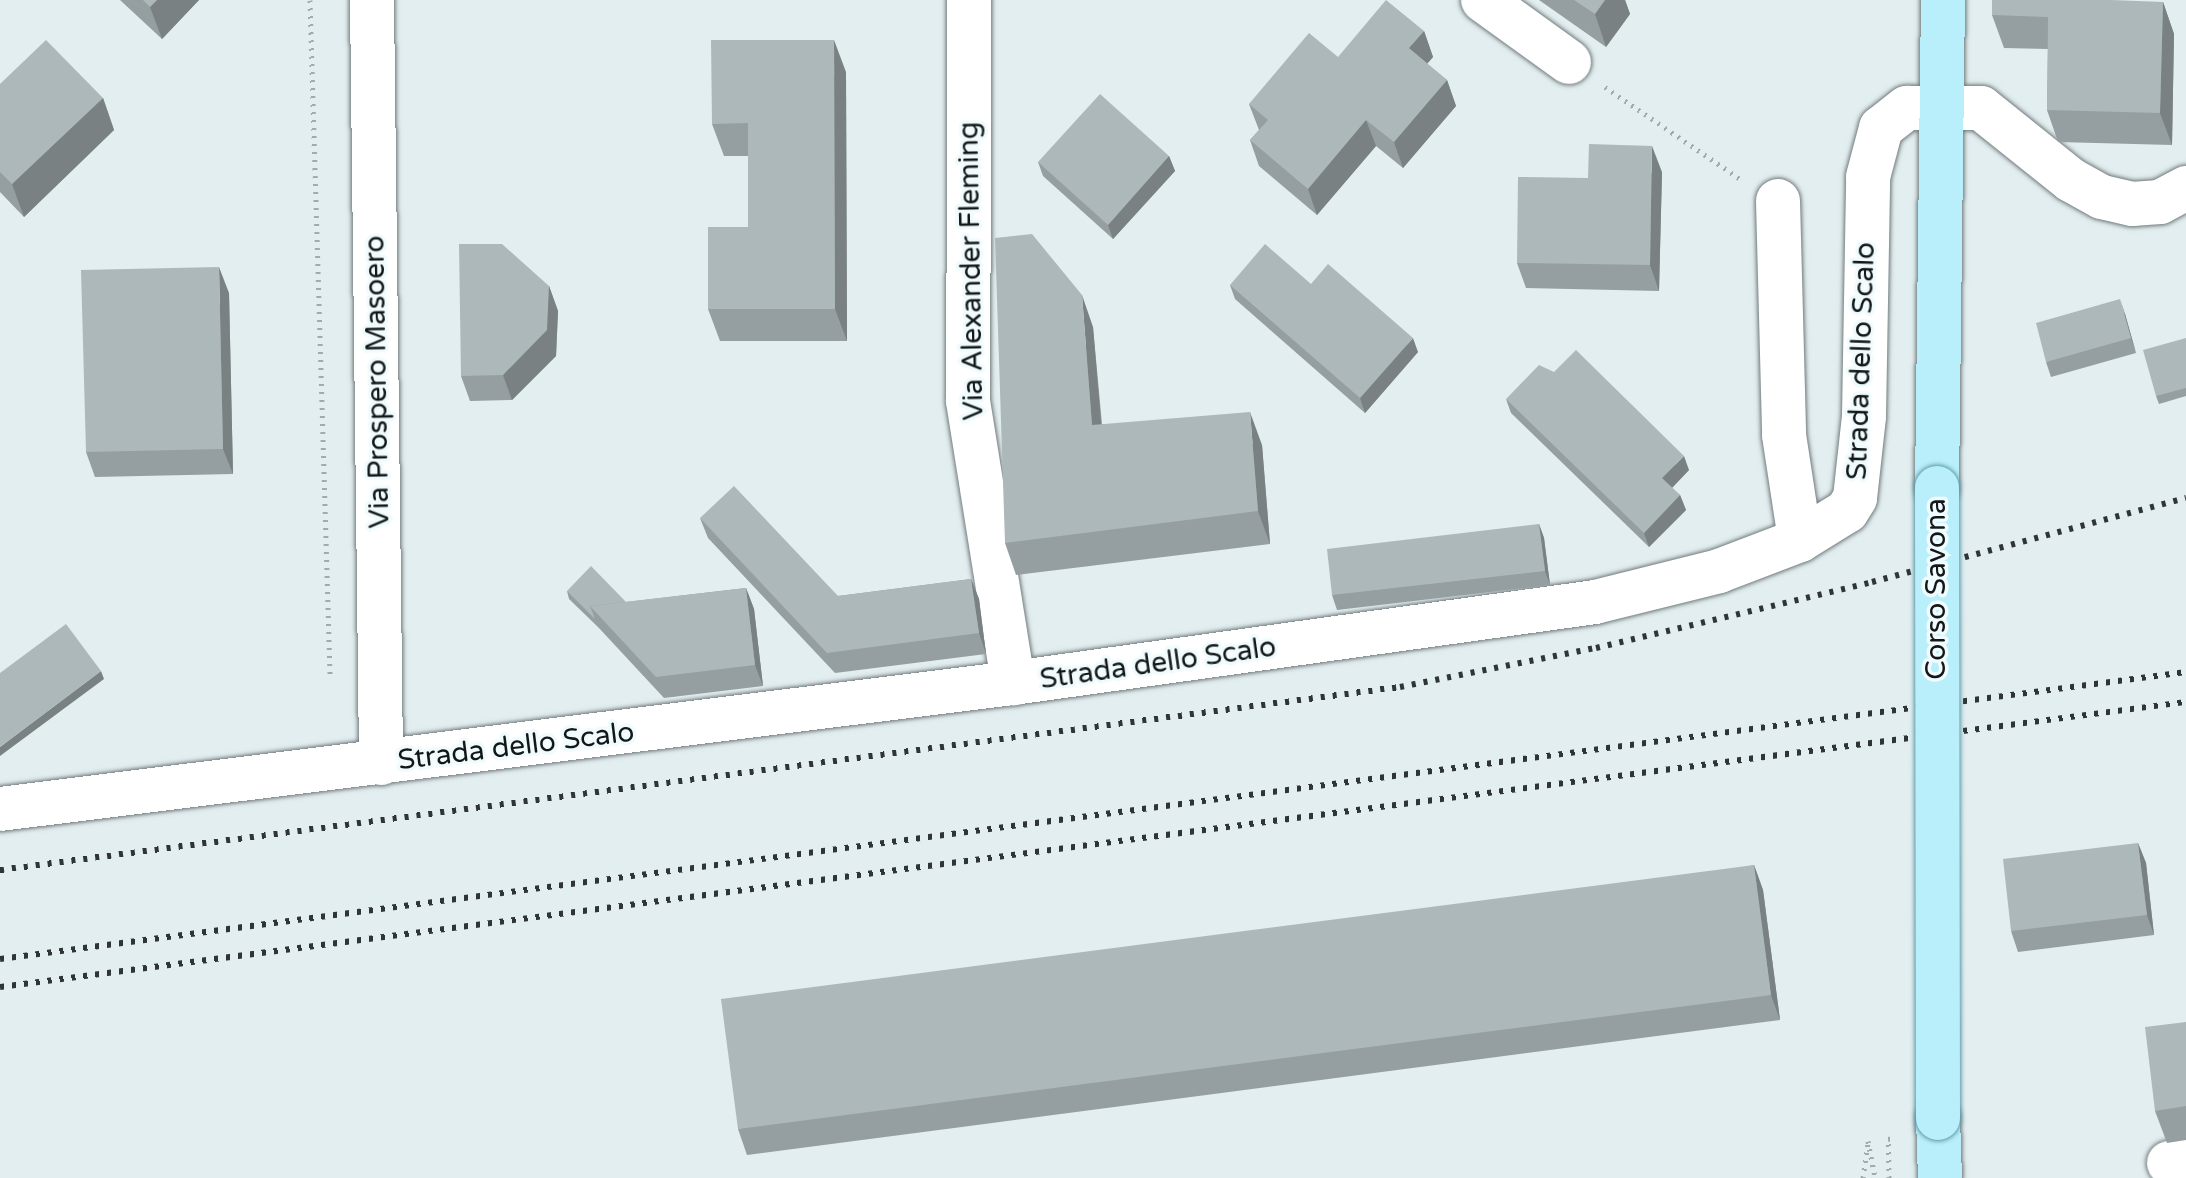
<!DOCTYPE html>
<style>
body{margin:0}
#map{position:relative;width:2186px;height:1178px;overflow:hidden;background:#e3eef0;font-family:"Varela Round",sans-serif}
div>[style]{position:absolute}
.path>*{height:5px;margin-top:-2.5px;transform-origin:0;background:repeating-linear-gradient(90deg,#a2abac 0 2px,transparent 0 8px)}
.roads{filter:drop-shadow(0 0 2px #717b7d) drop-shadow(0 0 2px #717b7d)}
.minor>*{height:44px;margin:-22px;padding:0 22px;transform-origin:22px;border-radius:22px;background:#fff}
.major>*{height:44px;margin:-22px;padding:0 22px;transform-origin:22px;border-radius:22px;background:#b9effb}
.rail>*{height:6px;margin-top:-3px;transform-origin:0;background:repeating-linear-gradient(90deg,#2f3435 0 4px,transparent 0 12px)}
.bridges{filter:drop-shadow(0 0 2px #609daa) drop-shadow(0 0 2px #609daa)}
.major-bridge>*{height:44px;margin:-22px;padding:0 22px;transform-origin:22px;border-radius:22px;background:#b9effb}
.wall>*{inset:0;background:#959ea0}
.shaded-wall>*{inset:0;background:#798182}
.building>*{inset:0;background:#adb8ba}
span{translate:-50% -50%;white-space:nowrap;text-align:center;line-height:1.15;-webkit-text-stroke:7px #f0fbfe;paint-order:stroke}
.street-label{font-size:28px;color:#131718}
</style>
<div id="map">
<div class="path">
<i style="left:310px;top:0;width:675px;rotate:88.3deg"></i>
<i style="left:1605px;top:87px;width:162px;rotate:34.2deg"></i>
<i style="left:1863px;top:1178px;width:37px;rotate:-82deg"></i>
<i style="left:1868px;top:1141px;width:38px;rotate:79deg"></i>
<i style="left:1889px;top:1178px;width:39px;rotate:-91deg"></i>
<i style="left:1888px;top:1139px;width:6px;rotate:-9deg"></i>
</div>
<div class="roads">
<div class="minor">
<i style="left:372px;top:0;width:763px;rotate:89.32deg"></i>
<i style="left:969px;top:0;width:401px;rotate:90.1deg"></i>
<i style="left:968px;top:401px;width:286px;rotate:80.9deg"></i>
<i style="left:1483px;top:0;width:106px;rotate:35.8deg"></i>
<i style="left:1778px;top:201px;width:234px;rotate:88.5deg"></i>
<i style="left:1784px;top:435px;width:106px;rotate:81.3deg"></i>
<i style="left:0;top:809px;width:1021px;rotate:-7.09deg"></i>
<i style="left:1013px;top:683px;width:588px;rotate:-7.92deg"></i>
<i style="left:1595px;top:602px;width:128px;rotate:-14deg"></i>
<i style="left:1719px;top:571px;width:87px;rotate:-20.9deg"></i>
<i style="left:1800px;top:540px;width:55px;rotate:-31.7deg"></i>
<i style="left:1847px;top:511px;width:15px;rotate:-58deg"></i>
<i style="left:1855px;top:498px;width:82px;rotate:-83.7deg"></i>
<i style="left:1864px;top:416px;width:239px;rotate:-89deg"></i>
<i style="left:1868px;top:177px;width:51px;rotate:-75.1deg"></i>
<i style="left:1881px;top:128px;width:33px;rotate:-38deg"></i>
<i style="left:1907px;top:108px;width:74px"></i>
<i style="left:1981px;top:108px;width:115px;rotate:38.7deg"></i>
<i style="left:2071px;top:180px;width:35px;rotate:29deg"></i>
<i style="left:2102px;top:197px;width:31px;rotate:13deg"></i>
<i style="left:2132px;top:204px;width:28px;rotate:-4deg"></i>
<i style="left:2160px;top:202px;width:30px;rotate:-28deg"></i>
<i style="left:2169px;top:1163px;width:17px;rotate:-7deg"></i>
</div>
<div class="major">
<i style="left:1937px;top:488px;width:488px;rotate:-89.3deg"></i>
<i style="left:1938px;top:1118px;width:60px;rotate:88.1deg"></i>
</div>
</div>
<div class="rail">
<i style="left:0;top:870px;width:1412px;rotate:-7.45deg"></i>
<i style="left:1400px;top:687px;width:200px;rotate:-11.3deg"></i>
<i style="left:1596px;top:648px;width:284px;rotate:-13.4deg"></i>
<i style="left:1872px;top:582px;width:325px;rotate:-15deg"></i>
<i style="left:0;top:959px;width:2205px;rotate:-7.48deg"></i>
<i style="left:0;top:987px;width:2205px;rotate:-7.43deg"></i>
</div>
<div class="bridges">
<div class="major-bridge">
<i style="left:1937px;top:488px;width:630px;rotate:89.91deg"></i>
</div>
</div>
<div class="wall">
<i style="clip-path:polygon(120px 0,199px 0,162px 39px)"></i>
<i style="clip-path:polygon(1539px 0,1625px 0,1630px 14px,1606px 47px)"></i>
<i style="clip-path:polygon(2163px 2px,2174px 34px,2172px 145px,2058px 142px,2047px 110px,2048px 49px,2004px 48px,1992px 15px)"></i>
<i style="clip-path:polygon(1424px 31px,1433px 57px,1427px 64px,1447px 80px,1456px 106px,1403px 168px,1376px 146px,1317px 215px,1259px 166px,1250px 140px,1259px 130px,1249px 104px,1338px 57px)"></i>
<i style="clip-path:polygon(846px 72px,847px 341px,720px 341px,708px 309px,748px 227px,748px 156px,724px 156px,712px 124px)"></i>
<i style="clip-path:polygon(0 84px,103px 98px,114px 130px,24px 217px,0 192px)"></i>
<i style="clip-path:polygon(1169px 156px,1175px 171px,1113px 239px,1043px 176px,1038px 162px)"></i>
<i style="clip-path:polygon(1662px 172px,1659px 291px,1526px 288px,1517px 263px,1588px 178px)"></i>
<i style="clip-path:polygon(1311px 284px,1418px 352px,1365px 413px,1235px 299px,1230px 285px)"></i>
<i style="clip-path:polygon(549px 286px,558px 311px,556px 356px,512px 400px,470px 401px,461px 376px)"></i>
<i style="clip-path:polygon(229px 293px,233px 474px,95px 477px,86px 452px)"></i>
<i style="clip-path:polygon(2125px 314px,2136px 353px,2051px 377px,2046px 362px)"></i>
<i style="clip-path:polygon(1093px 327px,1102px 424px,1262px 445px,1270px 544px,1016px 575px,1005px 543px)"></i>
<i style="clip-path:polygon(2186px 338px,2186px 396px,2159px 404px,2156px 396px)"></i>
<i style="clip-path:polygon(1506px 399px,1689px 470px,1672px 488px,1680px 495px,1686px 510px,1649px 547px,1511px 413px)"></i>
<i style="clip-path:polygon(700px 518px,838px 596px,971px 579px,979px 599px,986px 654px,835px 673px,708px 538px)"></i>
<i style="clip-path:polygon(1539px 524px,1544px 538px,1550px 585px,1337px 610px,1332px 595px)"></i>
<i style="clip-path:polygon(746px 588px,754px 609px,763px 686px,664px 698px,598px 627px,569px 599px,567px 591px,626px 602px)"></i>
<i style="clip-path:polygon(2138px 843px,2146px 863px,2154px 935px,2018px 952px,2011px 931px)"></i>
<i style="clip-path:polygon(1754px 865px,1763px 890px,1780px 1020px,747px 1155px,738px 1129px)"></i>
<i style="clip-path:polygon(2186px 1022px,2186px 1140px,2167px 1143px,2155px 1111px)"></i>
</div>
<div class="shaded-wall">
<i style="clip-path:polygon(157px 0,199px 0,162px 39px,150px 7px)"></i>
<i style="clip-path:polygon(1605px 0,1625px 0,1630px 14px,1606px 47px,1595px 14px)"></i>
<i style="clip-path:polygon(2163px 2px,2174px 34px,2172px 145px,2160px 113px)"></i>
<i style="clip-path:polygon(1424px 31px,1433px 57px,1418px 74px,1409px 48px)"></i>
<i style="clip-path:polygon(834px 40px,846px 72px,847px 341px,835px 309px)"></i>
<i style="clip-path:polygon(1447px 80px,1456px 106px,1403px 168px,1394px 142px)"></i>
<i style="clip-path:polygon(103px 98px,114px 130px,24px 217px,12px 184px)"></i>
<i style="clip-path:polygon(1366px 120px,1376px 146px,1317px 215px,1308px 189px)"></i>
<i style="clip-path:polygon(1652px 146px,1662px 172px,1659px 291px,1650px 265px)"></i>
<i style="clip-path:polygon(1169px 156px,1175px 171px,1113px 239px,1108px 225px)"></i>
<i style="clip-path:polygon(219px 267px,229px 293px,233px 474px,223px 449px)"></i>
<i style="clip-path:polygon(549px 286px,558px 311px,556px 356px,512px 400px,503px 375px)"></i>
<i style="clip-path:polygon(1082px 295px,1093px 327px,1104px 457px,1092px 425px)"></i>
<i style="clip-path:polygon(2120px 299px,2125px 314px,2136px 353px,2131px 338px)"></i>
<i style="clip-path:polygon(1413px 338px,1418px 352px,1365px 413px,1360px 398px)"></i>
<i style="clip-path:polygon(1250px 412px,1262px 445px,1270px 544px,1258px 511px)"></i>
<i style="clip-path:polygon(1684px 456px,1689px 470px,1668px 492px,1662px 478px)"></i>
<i style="clip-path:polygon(1680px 495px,1686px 510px,1649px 547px,1644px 533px)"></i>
<i style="clip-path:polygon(1539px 524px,1544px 538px,1550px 585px,1545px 571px)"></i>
<i style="clip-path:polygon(971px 579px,979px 599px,986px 654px,979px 633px)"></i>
<i style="clip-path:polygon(746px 588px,754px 609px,763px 686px,755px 665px)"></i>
<i style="clip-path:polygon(101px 671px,104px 679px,0 756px,0 747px)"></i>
<i style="clip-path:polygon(2138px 843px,2146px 863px,2154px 935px,2147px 915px)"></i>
<i style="clip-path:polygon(1754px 865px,1763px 890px,1780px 1020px,1771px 995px)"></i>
</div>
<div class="building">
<i style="clip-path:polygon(143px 0,157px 0,150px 7px)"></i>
<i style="clip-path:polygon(1386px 0,1424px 31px,1409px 48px,1447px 80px,1394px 142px,1366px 120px,1308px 189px,1250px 140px,1268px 120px,1249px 104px,1309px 33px,1338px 57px)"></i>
<i style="clip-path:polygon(1574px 0,1605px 0,1595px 14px)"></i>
<i style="clip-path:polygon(1992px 0,2111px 0,2163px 2px,2160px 113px,2047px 110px,2048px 17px,1992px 15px)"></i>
<i style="clip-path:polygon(46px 40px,103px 98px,12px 184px,0 172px,0 84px)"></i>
<i style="clip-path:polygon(711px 40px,834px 40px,835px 309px,708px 309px,708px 227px,748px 227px,748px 123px,712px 124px)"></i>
<i style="clip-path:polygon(1100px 94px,1169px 156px,1108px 225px,1038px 162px)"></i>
<i style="clip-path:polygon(1589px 144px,1652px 146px,1650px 265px,1517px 263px,1518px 177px,1588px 178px)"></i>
<i style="clip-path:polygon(1032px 234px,1082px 295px,1092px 425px,1250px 412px,1258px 511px,1005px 543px,995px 238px)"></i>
<i style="clip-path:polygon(459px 244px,502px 244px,549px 286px,547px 330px,503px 375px,461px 376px)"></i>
<i style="clip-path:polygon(1265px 244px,1311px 284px,1328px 264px,1413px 338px,1360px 398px,1230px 285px)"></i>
<i style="clip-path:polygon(219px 267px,223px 449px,86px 452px,81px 270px)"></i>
<i style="clip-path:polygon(2120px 299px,2131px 338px,2046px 362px,2036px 323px)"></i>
<i style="clip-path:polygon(2186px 338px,2186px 388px,2156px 396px,2143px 350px)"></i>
<i style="clip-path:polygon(1576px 350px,1684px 456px,1662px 478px,1680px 495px,1644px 533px,1506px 399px,1539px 365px,1554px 372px)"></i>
<i style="clip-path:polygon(734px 486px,838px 596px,971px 579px,979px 633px,827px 653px,700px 518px)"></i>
<i style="clip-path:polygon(1539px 524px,1545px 571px,1332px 595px,1327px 549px)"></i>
<i style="clip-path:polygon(591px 566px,626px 602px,590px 606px,595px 619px,567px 591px)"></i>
<i style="clip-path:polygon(746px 588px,755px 665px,656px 677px,590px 606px)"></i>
<i style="clip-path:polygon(66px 624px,101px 671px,0 747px,0 673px)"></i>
<i style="clip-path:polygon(2138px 843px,2147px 915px,2011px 931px,2003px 859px)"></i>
<i style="clip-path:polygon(1754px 865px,1771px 995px,738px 1129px,721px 999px)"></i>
<i style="clip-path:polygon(2186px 1022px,2186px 1106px,2155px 1111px,2145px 1027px)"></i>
</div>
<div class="street-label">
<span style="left:971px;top:271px;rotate:-91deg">Via Alexander Fleming</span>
<span style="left:1861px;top:361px;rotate:-88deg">Strada dello Scalo</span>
<span style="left:377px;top:382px;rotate:-91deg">Via Prospero Masoero</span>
<span style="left:1936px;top:589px;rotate:-90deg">Corso Savona</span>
<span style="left:1158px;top:663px;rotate:-8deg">Strada dello Scalo</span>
<span style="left:516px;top:746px;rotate:-7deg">Strada dello Scalo</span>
</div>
</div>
